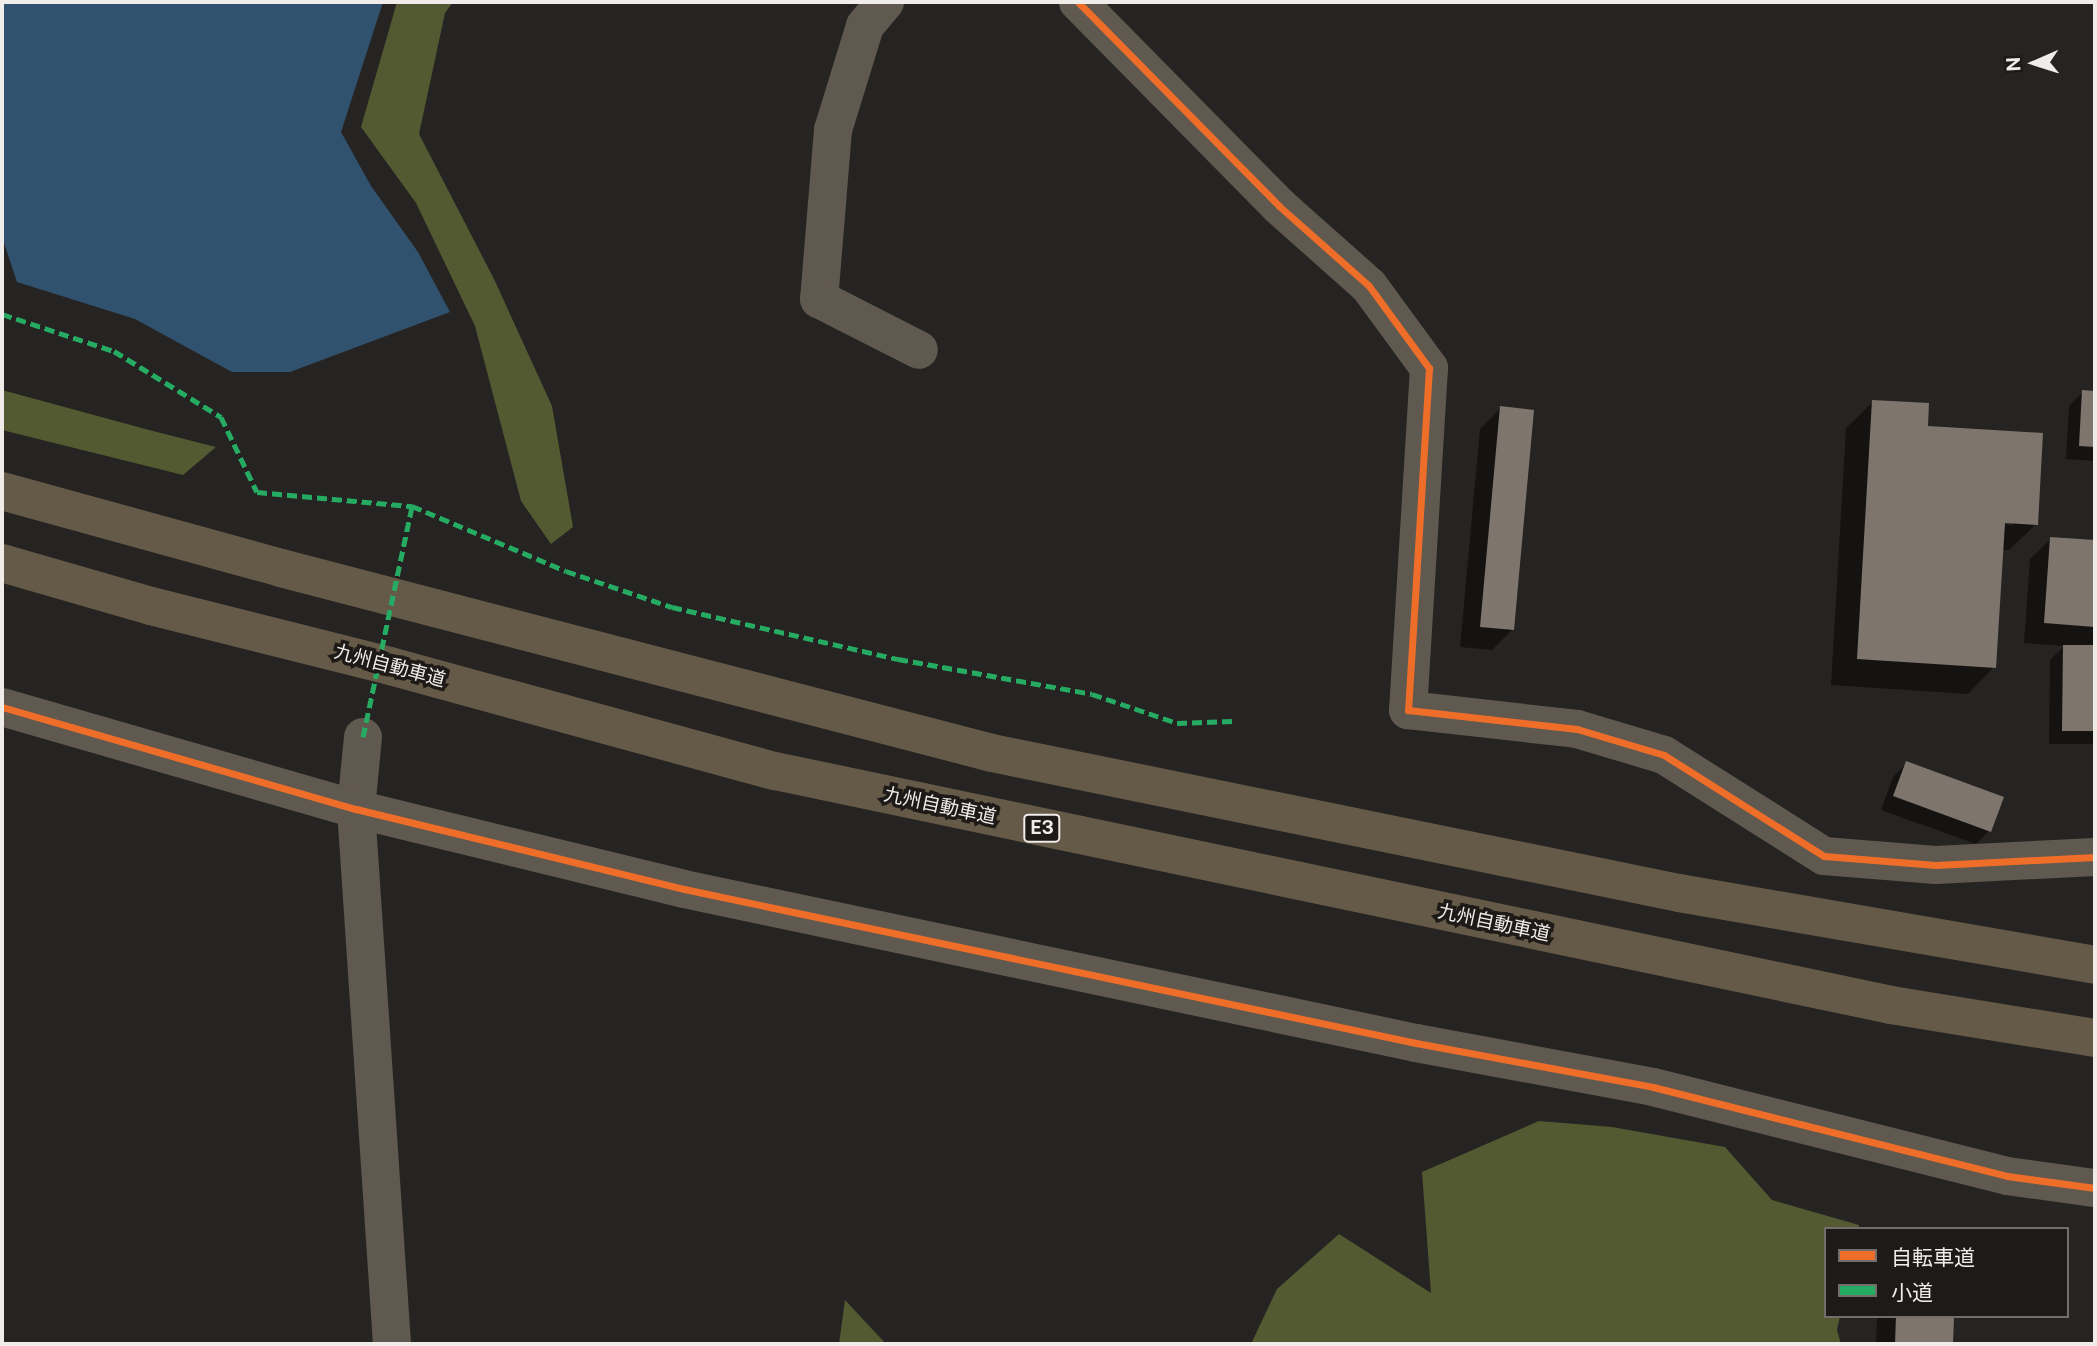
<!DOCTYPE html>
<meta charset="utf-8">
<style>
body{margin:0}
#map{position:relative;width:2097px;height:1346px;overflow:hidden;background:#262422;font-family:"Public Sans","Noto Sans JP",sans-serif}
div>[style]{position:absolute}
.forest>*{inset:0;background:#535931}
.water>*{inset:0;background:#30526f}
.shadow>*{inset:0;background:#0007}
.building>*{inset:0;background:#7e756d}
.minor>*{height:38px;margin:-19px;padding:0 19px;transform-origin:19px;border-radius:19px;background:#60594f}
.tertiary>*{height:38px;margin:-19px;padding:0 19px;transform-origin:19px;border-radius:19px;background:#60594f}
.motorway>*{height:38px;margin:-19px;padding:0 19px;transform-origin:19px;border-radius:19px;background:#655a48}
.quiet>*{height:5px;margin-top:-2.5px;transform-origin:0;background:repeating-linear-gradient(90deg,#26ab63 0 10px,transparent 0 15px)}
.cycleway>*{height:7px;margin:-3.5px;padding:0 3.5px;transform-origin:3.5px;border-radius:3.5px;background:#ee6e29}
span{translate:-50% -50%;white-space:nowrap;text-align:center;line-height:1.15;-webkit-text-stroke:7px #1e1a17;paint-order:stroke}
.shield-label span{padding:2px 5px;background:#1e1a17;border:2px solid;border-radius:5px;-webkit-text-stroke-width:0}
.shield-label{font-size:18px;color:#f0ecea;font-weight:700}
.street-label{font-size:19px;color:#f0ecea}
.frame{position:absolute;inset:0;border:4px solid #f0ecea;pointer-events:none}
.legend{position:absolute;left:1824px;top:1227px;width:245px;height:91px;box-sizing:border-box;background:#1e1a17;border:2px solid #726e6b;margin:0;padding:9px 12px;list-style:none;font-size:21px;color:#f0ecea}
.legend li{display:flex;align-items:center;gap:14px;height:35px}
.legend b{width:35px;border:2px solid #726e6b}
.north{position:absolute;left:1999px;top:28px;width:70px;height:70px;-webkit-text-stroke:5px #1e1a17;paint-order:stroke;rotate:267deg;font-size:19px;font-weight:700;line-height:28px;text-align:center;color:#f0ecea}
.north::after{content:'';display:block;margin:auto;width:24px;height:32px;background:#f0ecea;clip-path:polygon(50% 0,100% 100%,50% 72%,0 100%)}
</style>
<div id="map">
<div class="forest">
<i style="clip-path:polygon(397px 2px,453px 2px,445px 13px,419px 134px,494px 279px,552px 406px,573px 527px,551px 544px,521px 501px,475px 326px,416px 203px,361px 127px)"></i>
<i style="clip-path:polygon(2px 390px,149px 430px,216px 447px,183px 475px,2px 430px)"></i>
<i style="clip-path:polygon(1539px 1121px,1612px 1127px,1725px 1147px,1772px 1200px,1859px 1225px,1859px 1229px,1826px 1229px,1826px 1316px,1840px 1316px,1837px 1330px,1841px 1344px,1251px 1344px,1277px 1289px,1339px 1234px,1431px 1293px,1422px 1172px)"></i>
<i style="clip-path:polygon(845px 1300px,886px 1344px,839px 1344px)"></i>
</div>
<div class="water">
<i style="clip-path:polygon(2px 2px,383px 2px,341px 132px,371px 186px,418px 252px,450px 312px,290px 372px,232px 372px,135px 319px,17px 282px,2px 237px)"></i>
</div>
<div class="shadow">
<i style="clip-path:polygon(2083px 392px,2095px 393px,2095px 461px,2066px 459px,2069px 406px)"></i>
<i style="clip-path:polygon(evenodd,1873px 402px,1926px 428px,2036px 524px,2009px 550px,2001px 550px,1994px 667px,1968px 694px,1831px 685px,1846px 428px,1873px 402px,2013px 521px,2013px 525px,1996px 524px,2013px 521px)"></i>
<i style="clip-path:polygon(1501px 408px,1512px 630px,1492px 650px,1460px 647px,1480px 429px)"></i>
<i style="clip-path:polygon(2051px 539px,2095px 542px,2095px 744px,2049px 744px,2050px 660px,2064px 646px,2024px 643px,2030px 559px)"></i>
<i style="clip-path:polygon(1907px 763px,1989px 831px,1976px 844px,1881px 810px,1893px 777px)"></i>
<i style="clip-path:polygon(1877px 1316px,1952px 1316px,1951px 1344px,1876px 1344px)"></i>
</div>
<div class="building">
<i style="clip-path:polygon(2082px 390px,2095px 391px,2095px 447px,2079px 446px)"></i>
<i style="clip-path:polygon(1872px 400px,1929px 403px,1928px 426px,2043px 433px,2038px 525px,2005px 523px,1996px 668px,1857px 659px)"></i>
<i style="clip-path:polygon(1500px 406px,1534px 410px,1514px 630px,1480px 627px)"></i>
<i style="clip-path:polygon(2050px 537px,2095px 540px,2095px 627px,2044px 623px)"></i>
<i style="clip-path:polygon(2063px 645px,2095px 645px,2095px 731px,2062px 731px)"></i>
<i style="clip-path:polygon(1906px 761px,2004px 797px,1991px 832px,1893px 796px)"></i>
<i style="clip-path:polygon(1896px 1316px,1954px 1316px,1953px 1344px,1895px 1344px)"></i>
</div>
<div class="minor">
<i style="left:885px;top:2px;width:31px;rotate:130deg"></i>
<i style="left:865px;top:26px;width:109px;rotate:107.1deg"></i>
<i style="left:833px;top:130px;width:170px;rotate:94.7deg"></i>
<i style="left:819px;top:299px;width:112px;rotate:27deg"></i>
<i style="left:1078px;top:2px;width:286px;rotate:45.4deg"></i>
<i style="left:1279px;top:206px;width:120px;rotate:41.6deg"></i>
<i style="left:1369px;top:286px;width:102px;rotate:53.8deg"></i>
<i style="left:1429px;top:368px;width:343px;rotate:93.5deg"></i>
<i style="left:1408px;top:710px;width:170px;rotate:6.4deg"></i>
<i style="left:1577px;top:729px;width:91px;rotate:16.6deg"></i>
<i style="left:1664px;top:755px;width:189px;rotate:32.3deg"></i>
<i style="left:1824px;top:856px;width:112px;rotate:4.6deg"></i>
<i style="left:1936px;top:865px;width:159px;rotate:-2.9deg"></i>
<i style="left:363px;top:737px;width:72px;rotate:95.6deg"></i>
<i style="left:356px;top:809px;width:536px;rotate:86.15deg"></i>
</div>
<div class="tertiary">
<i style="left:2px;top:707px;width:368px;rotate:16.1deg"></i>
<i style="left:356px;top:809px;width:338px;rotate:13.7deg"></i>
<i style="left:684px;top:889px;width:748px;rotate:11.88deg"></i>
<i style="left:1416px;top:1043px;width:241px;rotate:10.5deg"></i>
<i style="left:1653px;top:1087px;width:365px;rotate:14.1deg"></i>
<i style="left:2007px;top:1176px;width:89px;rotate:7.8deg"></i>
</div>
<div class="motorway">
<i style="left:2px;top:491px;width:289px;rotate:15.4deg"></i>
<i style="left:281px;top:568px;width:735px;rotate:14.58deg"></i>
<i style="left:992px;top:753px;width:701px;rotate:11.52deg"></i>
<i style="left:1679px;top:893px;width:422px;rotate:9.8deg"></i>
<i style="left:2px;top:563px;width:155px;rotate:16.1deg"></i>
<i style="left:151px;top:606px;width:246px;rotate:14.1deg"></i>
<i style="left:390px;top:666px;width:399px;rotate:15.3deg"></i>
<i style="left:775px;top:771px;width:1140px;rotate:11.84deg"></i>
<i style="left:1891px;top:1005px;width:207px;rotate:9.2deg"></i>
</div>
<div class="quiet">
<i style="left:2px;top:314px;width:118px;rotate:18.3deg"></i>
<i style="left:114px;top:351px;width:126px;rotate:31.7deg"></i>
<i style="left:221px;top:417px;width:83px;rotate:64.4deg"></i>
<i style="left:257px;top:492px;width:156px;rotate:5.2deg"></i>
<i style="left:412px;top:506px;width:167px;rotate:22.9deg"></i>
<i style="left:566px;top:571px;width:112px;rotate:18.8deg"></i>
<i style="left:672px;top:607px;width:232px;rotate:13deg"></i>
<i style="left:898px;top:659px;width:197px;rotate:10.2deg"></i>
<i style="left:1092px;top:694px;width:90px;rotate:18.8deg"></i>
<i style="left:1177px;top:723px;width:55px;rotate:-2.1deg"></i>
<i style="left:363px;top:737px;width:236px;rotate:-78deg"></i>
</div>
<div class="cycleway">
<i style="left:1078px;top:2px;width:286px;rotate:45.4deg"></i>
<i style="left:1279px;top:206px;width:120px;rotate:41.6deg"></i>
<i style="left:1369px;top:286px;width:102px;rotate:53.8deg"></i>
<i style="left:1429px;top:368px;width:343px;rotate:93.5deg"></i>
<i style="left:1408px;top:710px;width:170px;rotate:6.4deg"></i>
<i style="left:1577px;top:729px;width:91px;rotate:16.6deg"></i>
<i style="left:1664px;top:755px;width:189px;rotate:32.3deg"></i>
<i style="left:1824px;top:856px;width:112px;rotate:4.6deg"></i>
<i style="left:1936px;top:865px;width:159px;rotate:-2.9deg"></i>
<i style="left:2px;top:707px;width:368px;rotate:16.1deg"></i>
<i style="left:356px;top:809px;width:338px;rotate:13.7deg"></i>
<i style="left:684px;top:889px;width:748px;rotate:11.88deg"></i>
<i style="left:1416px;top:1043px;width:241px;rotate:10.5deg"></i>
<i style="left:1653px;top:1087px;width:365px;rotate:14.1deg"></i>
<i style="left:2007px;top:1176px;width:89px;rotate:7.8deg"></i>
</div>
<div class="shield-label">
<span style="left:1042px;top:828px">E3</span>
</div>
<div class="street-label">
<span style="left:390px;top:666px;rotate:15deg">九州自動車道</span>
<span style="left:940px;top:806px;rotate:12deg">九州自動車道</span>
<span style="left:1494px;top:923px;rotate:12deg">九州自動車道</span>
</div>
<div class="frame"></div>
<ul class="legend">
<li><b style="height:9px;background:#ee6e29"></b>自転車道</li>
<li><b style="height:9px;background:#26ab63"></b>小道</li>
</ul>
<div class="north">N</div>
</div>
